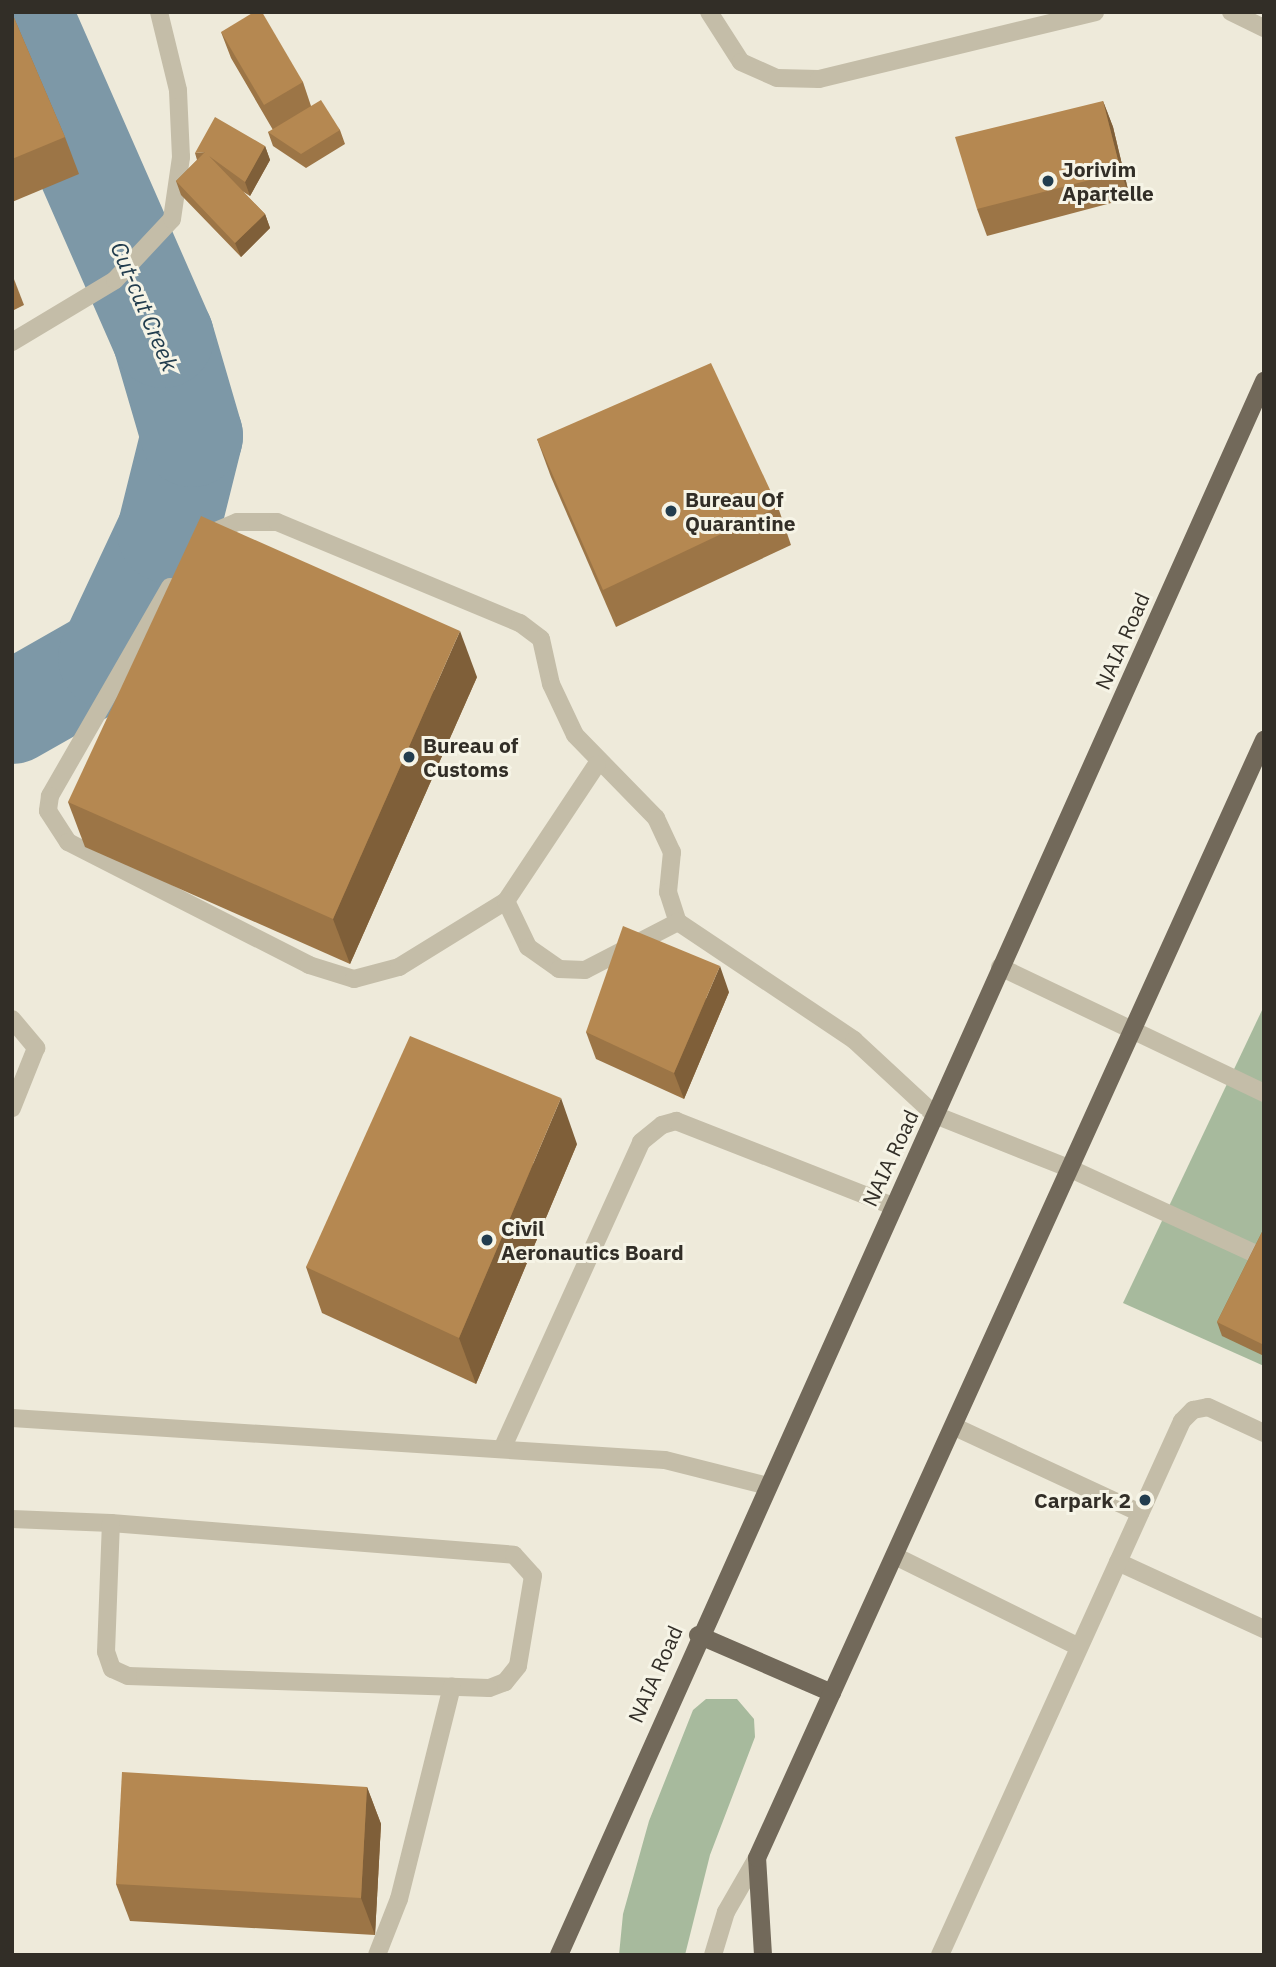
<!DOCTYPE html>
<style>
body{margin:0}
#map{position:relative;width:1276px;height:1967px;overflow:hidden;background:#eeeada;font-family:"IBM Plex Sans",sans-serif}
div>[style]{position:absolute}
.green>*{inset:0;background:#a7ba9d}
.river>*{height:102px;margin:-51px;padding:0 51px;transform-origin:51px;border-radius:51px;background:#7d98a7}
.service>*{height:18px;margin:-9px;padding:0 9px;transform-origin:9px;border-radius:9px;background:#c4bda8}
.minor>*{height:18px;margin:-9px;padding:0 9px;transform-origin:9px;border-radius:9px;background:#c4bda8}
.primary>*{height:18px;margin:-9px;padding:0 9px;transform-origin:9px;border-radius:9px;background:#72695a}
.wall>*{inset:0;background:#9c7546}
.shaded-wall>*{inset:0;background:#7f5f39}
.building>*{inset:0;background:#b58851}
.dots>*{width:19px;height:19px;translate:-50% -50%;box-sizing:border-box;border:4px solid #f6f4e6;border-radius:50%}
span{translate:-50% -50%;white-space:nowrap;text-align:center;line-height:1.15;-webkit-text-stroke:6px #f6f4e6;paint-order:stroke}
.poi-label{font-size:21px;color:#322e27;font-weight:700}
.left{translate:0 -50%;text-align:left}
.right{translate:-100% -50%;text-align:right}
.street-label{font-size:21px;color:#322e27}
.water-label{font-size:23px;color:#223d4e;font-style:italic}
.frame{position:absolute;inset:0;border:14px solid #322e27;pointer-events:none}
</style>
<div id="map">
<div class="green">
<i style="clip-path:polygon(1264px 1006px,1264px 1366px,1123px 1303px)"></i>
<i style="clip-path:polygon(706px 1699px,737px 1699px,754px 1719px,755px 1737px,710px 1855px,685px 1955px,619px 1955px,623px 1914px,649px 1821px,693px 1710px)"></i>
</div>
<div class="river">
<i style="left:12px;top:713px;width:112px;rotate:-29.6deg"></i>
<i style="left:109px;top:658px;width:139px;rotate:-64.9deg"></i>
<i style="left:168px;top:532px;width:99px;rotate:-76deg"></i>
<i style="left:192px;top:436px;width:103px;rotate:-106.3deg"></i>
<i style="left:163px;top:337px;width:355px;rotate:-113.7deg"></i>
</div>
<div class="service">
<i style="left:709px;top:12px;width:59px;rotate:57.4deg"></i>
<i style="left:741px;top:62px;width:39px;rotate:24deg"></i>
<i style="left:777px;top:78px;width:42px;rotate:1.4deg"></i>
<i style="left:819px;top:79px;width:284px;rotate:-13.6deg"></i>
<i style="left:1231px;top:12px;width:37px;rotate:26deg"></i>
<i style="left:204px;top:536px;width:36px;rotate:-23deg"></i>
<i style="left:237px;top:522px;width:40px"></i>
<i style="left:277px;top:522px;width:263px;rotate:22.6deg"></i>
<i style="left:520px;top:623px;width:26px;rotate:37deg"></i>
<i style="left:541px;top:639px;width:46px;rotate:77.5deg"></i>
<i style="left:551px;top:684px;width:56px;rotate:64.8deg"></i>
<i style="left:575px;top:735px;width:116px;rotate:45.7deg"></i>
<i style="left:656px;top:818px;width:38px;rotate:65deg"></i>
<i style="left:672px;top:852px;width:40px;rotate:95.7deg"></i>
<i style="left:668px;top:892px;width:32px;rotate:72deg"></i>
<i style="left:678px;top:922px;width:212px;rotate:33.8deg"></i>
<i style="left:854px;top:1040px;width:110px;rotate:42.8deg"></i>
<i style="left:935px;top:1115px;width:146px;rotate:21.7deg"></i>
<i style="left:1071px;top:1169px;width:210px;rotate:24.7deg"></i>
<i style="left:170px;top:587px;width:241px;rotate:119.9deg"></i>
<i style="left:50px;top:796px;width:15px;rotate:98deg"></i>
<i style="left:48px;top:811px;width:37px;rotate:57deg"></i>
<i style="left:68px;top:842px;width:271px;rotate:27deg"></i>
<i style="left:309px;top:965px;width:47px;rotate:17.3deg"></i>
<i style="left:354px;top:979px;width:47px;rotate:-14.9deg"></i>
<i style="left:399px;top:967px;width:126px;rotate:-31.7deg"></i>
<i style="left:506px;top:901px;width:164px;rotate:-56.4deg"></i>
<i style="left:506px;top:901px;width:51px;rotate:64.4deg"></i>
<i style="left:528px;top:947px;width:38px;rotate:35deg"></i>
<i style="left:559px;top:969px;width:26px;rotate:2deg"></i>
<i style="left:585px;top:970px;width:105px;rotate:-27.3deg"></i>
<i style="left:1000px;top:967px;width:293px;rotate:25.5deg"></i>
<i style="left:12px;top:1019px;width:38px;rotate:50deg"></i>
<i style="left:36px;top:1048px;width:65px;rotate:111.8deg"></i>
<i style="left:955px;top:1427px;width:204px;rotate:24.9deg"></i>
<i style="left:502px;top:1449px;width:337px;rotate:-65.6deg"></i>
<i style="left:641px;top:1142px;width:27px;rotate:-39deg"></i>
<i style="left:662px;top:1125px;width:15px;rotate:-16deg"></i>
<i style="left:676px;top:1121px;width:233px;rotate:21.4deg"></i>
<i style="left:12px;top:1519px;width:99px;rotate:2.3deg"></i>
<i style="left:111px;top:1523px;width:404px;rotate:4.5deg"></i>
<i style="left:514px;top:1555px;width:28px;rotate:48deg"></i>
<i style="left:533px;top:1576px;width:91px;rotate:99.5deg"></i>
<i style="left:518px;top:1666px;width:21px;rotate:129deg"></i>
<i style="left:505px;top:1682px;width:17px;rotate:159deg"></i>
<i style="left:489px;top:1688px;width:361px;rotate:-178.1deg"></i>
<i style="left:128px;top:1676px;width:17px;rotate:-156deg"></i>
<i style="left:112px;top:1669px;width:18px;rotate:-109deg"></i>
<i style="left:106px;top:1652px;width:129px;rotate:-87.8deg"></i>
<i style="left:895px;top:1556px;width:205px;rotate:26.3deg"></i>
<i style="left:1118px;top:1562px;width:161px;rotate:24.7deg"></i>
<i style="left:377px;top:1955px;width:60px;rotate:-68.6deg"></i>
<i style="left:399px;top:1899px;width:219px;rotate:-76deg"></i>
<i style="left:713px;top:1955px;width:45px;rotate:-73.2deg"></i>
<i style="left:726px;top:1912px;width:62px;rotate:-60.1deg"></i>
<i style="left:940px;top:1955px;width:586px;rotate:-65.62deg"></i>
<i style="left:1182px;top:1421px;width:16px;rotate:-45deg"></i>
<i style="left:1193px;top:1410px;width:15px;rotate:-11deg"></i>
<i style="left:1208px;top:1407px;width:62px;rotate:24.9deg"></i>
</div>
<div class="minor">
<i style="left:12px;top:342px;width:120px;rotate:-31deg"></i>
<i style="left:115px;top:280px;width:83px;rotate:-46.9deg"></i>
<i style="left:172px;top:219px;width:63px;rotate:-81.7deg"></i>
<i style="left:181px;top:157px;width:67px;rotate:-92.6deg"></i>
<i style="left:178px;top:90px;width:80px;rotate:-103.7deg"></i>
<i style="left:12px;top:1418px;width:654px;rotate:3.68deg"></i>
<i style="left:665px;top:1460px;width:106px;rotate:14.2deg"></i>
</div>
<div class="primary">
<i style="left:698px;top:1635px;width:146px;rotate:23.4deg"></i>
<i style="left:559px;top:1955px;width:1725px;rotate:-65.87deg"></i>
<i style="left:763px;top:1955px;width:97px;rotate:-93.5deg"></i>
<i style="left:757px;top:1858px;width:1228px;rotate:-65.61deg"></i>
</div>
<div class="wall">
<i style="clip-path:polygon(12px 13px,65px 137px,79px 174px,12px 202px)"></i>
<i style="clip-path:polygon(221px 32px,303px 82px,311px 106px,340px 130px,345px 144px,306px 168px,273px 146px,268px 132px,273px 130px,231px 58px)"></i>
<i style="clip-path:polygon(1103px 101px,1113px 127px,1130px 198px,987px 236px,977px 209px)"></i>
<i style="clip-path:polygon(265px 146px,270px 160px,250px 196px,242px 191px,265px 214px,270px 228px,241px 257px,181px 195px,176px 181px,197px 160px,195px 153px)"></i>
<i style="clip-path:polygon(12px 274px,24px 305px,12px 311px)"></i>
<i style="clip-path:polygon(537px 439px,778px 507px,791px 545px,616px 627px,551px 477px)"></i>
<i style="clip-path:polygon(477px 677px,350px 964px,85px 847px,68px 802px)"></i>
<i style="clip-path:polygon(729px 992px,684px 1099px,596px 1059px,586px 1032px)"></i>
<i style="clip-path:polygon(577px 1144px,476px 1384px,322px 1313px,306px 1267px)"></i>
<i style="clip-path:polygon(1264px 1228px,1264px 1356px,1222px 1336px,1217px 1322px)"></i>
<i style="clip-path:polygon(367px 1787px,381px 1824px,375px 1935px,130px 1921px,116px 1884px)"></i>
</div>
<div class="shaded-wall">
<i style="clip-path:polygon(1103px 101px,1113px 127px,1130px 198px,1121px 172px)"></i>
<i style="clip-path:polygon(265px 146px,270px 160px,250px 196px,245px 182px)"></i>
<i style="clip-path:polygon(265px 214px,270px 228px,241px 257px,235px 243px)"></i>
<i style="clip-path:polygon(460px 631px,477px 677px,350px 964px,333px 919px)"></i>
<i style="clip-path:polygon(720px 966px,729px 992px,684px 1099px,674px 1073px)"></i>
<i style="clip-path:polygon(561px 1098px,577px 1144px,476px 1384px,459px 1338px)"></i>
<i style="clip-path:polygon(367px 1787px,381px 1824px,375px 1935px,361px 1898px)"></i>
</div>
<div class="building">
<i style="clip-path:polygon(254px 12px,262px 12px,303px 82px,264px 105px,221px 32px)"></i>
<i style="clip-path:polygon(12px 13px,65px 137px,12px 159px)"></i>
<i style="clip-path:polygon(321px 100px,340px 130px,301px 154px,268px 132px)"></i>
<i style="clip-path:polygon(1103px 101px,1121px 172px,977px 209px,955px 137px)"></i>
<i style="clip-path:polygon(215px 117px,265px 146px,245px 182px,209px 156px,265px 214px,235px 243px,176px 181px,205px 152px,195px 153px)"></i>
<i style="clip-path:polygon(711px 363px,778px 507px,603px 590px,537px 439px)"></i>
<i style="clip-path:polygon(201px 516px,460px 631px,333px 919px,68px 802px)"></i>
<i style="clip-path:polygon(623px 926px,720px 966px,674px 1073px,586px 1032px)"></i>
<i style="clip-path:polygon(410px 1036px,561px 1098px,459px 1338px,306px 1267px)"></i>
<i style="clip-path:polygon(1264px 1228px,1264px 1345px,1217px 1322px)"></i>
<i style="clip-path:polygon(122px 1772px,367px 1787px,361px 1898px,116px 1884px)"></i>
</div>
<div class="dots">
<i style="left:1048px;top:181px;background:#223d4e"></i>
<i style="left:671px;top:511px;background:#223d4e"></i>
<i style="left:409px;top:757px;background:#223d4e"></i>
<i style="left:487px;top:1240px;background:#223d4e"></i>
<i style="left:1145px;top:1500px;background:#223d4e"></i>
</div>
<div class="poi-label">
<span class="left" style="left:1062px;top:181px">Jorivim<br>Apartelle</span>
<span class="left" style="left:685px;top:511px">Bureau Of<br>Quarantine</span>
<span class="left" style="left:423px;top:757px">Bureau of<br>Customs</span>
<span class="left" style="left:501px;top:1240px">Civil<br>Aeronautics Board</span>
<span class="right" style="left:1131px;top:1500px">Carpark 2</span>
</div>
<div class="street-label">
<span style="left:1122px;top:641px;rotate:-66deg">NAIA Road</span>
<span style="left:890px;top:1158px;rotate:-65deg">NAIA Road</span>
<span style="left:655px;top:1674px;rotate:-66deg">NAIA Road</span>
</div>
<div class="water-label">
<span style="left:145px;top:306px;rotate:67deg">Cut-cut Creek</span>
</div>
<div class="frame"></div>
</div>
